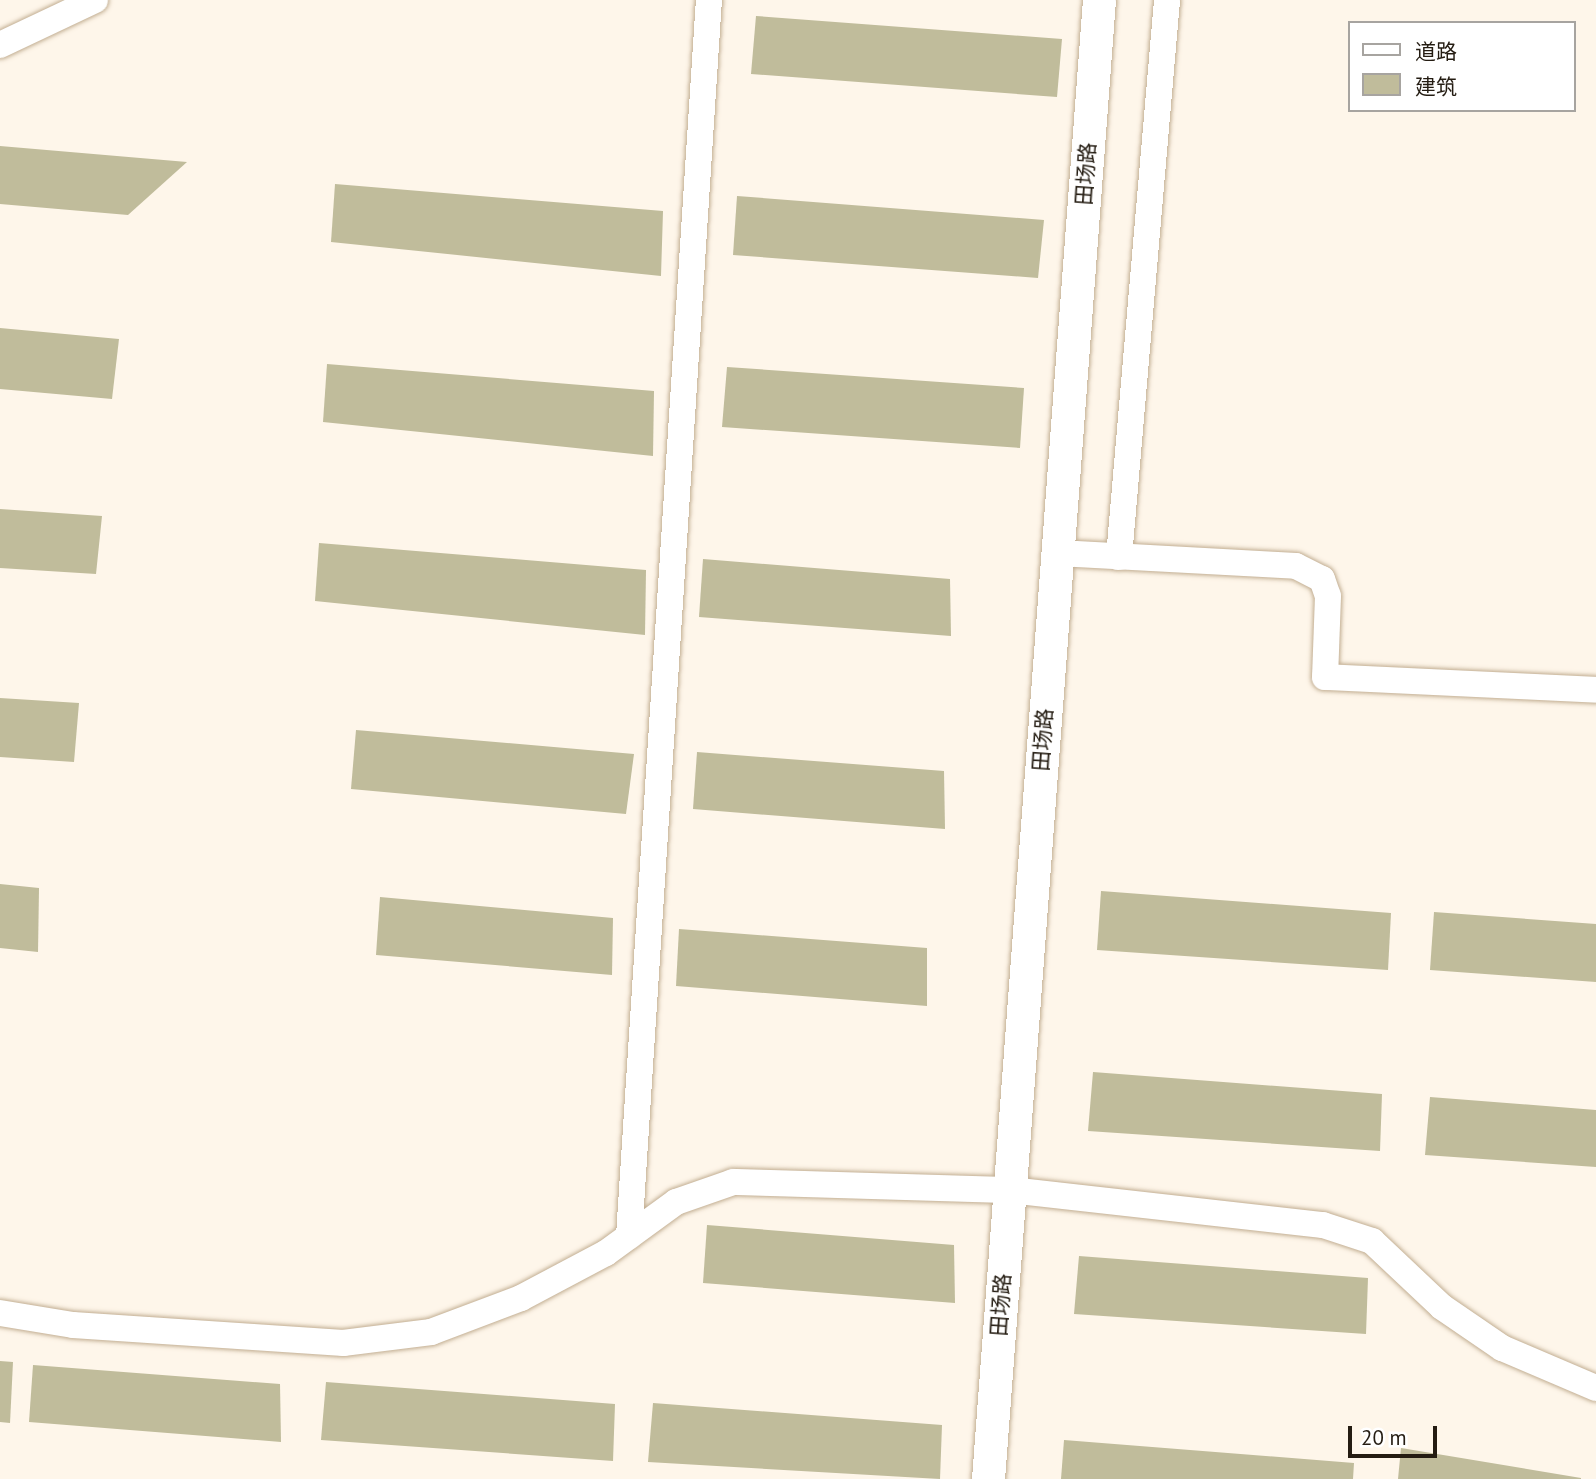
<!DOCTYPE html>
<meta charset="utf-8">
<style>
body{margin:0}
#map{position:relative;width:1596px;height:1479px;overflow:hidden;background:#fef6ea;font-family:"PT Sans","Noto Sans SC",sans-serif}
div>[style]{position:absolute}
.building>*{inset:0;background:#c0bc9b}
.roads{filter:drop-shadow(0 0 2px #c2ae92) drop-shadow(0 0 2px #c2ae92)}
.minor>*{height:26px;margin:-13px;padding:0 13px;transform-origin:13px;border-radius:13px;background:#fff}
.tertiary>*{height:33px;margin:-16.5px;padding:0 16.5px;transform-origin:16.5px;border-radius:16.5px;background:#fff}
span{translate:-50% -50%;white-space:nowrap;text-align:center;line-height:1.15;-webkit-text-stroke:5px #fff;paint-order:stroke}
.street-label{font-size:21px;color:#241c12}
.legend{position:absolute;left:1348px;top:21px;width:228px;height:91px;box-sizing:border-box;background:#fff;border:2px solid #a7a4a0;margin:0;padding:9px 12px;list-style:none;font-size:21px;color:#241c12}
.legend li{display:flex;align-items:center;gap:14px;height:35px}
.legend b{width:35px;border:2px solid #a7a4a0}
.scale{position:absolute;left:1348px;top:1426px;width:89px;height:32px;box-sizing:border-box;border:4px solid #241c12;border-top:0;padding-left:9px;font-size:21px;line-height:24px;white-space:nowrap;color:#241c12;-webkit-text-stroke:5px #fff;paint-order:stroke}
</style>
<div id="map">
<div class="building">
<i style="clip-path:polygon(756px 16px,1062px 39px,1057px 97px,751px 74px)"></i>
<i style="clip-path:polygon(0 146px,187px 162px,128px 215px,0 204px)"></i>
<i style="clip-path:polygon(335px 184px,663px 211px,661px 276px,331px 242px)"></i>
<i style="clip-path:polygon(737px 196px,1044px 220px,1038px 278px,733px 255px)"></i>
<i style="clip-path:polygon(0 328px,119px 339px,112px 399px,0 389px)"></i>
<i style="clip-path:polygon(327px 364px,654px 391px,653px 456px,323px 422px)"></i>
<i style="clip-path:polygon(727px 367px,1024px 388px,1020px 448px,722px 427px)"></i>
<i style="clip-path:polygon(0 509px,102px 516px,96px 574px,0 568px)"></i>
<i style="clip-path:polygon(319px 543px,646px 570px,645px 635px,315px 601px)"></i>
<i style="clip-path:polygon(703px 559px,950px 579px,951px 636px,699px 617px)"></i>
<i style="clip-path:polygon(0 698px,79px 703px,74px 762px,0 757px)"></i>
<i style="clip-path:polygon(356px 730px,634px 754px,626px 814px,351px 789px)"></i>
<i style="clip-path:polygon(697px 752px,944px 771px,945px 829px,693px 809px)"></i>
<i style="clip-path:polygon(0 884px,39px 888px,38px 952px,0 948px)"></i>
<i style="clip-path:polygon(1101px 891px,1391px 913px,1388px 970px,1097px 950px)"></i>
<i style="clip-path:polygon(380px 897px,613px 918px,612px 975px,376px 955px)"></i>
<i style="clip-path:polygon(1434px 912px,1596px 924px,1596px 982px,1430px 970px)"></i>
<i style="clip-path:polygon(679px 929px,927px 948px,927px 1006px,676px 986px)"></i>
<i style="clip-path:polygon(1093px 1072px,1382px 1094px,1380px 1151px,1088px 1131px)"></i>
<i style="clip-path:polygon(1430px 1097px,1596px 1110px,1596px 1167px,1425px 1155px)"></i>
<i style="clip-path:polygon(707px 1225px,954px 1245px,955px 1303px,703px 1283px)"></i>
<i style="clip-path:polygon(1079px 1256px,1368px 1278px,1366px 1334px,1074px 1314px)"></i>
<i style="clip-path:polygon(0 1361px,13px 1362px,10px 1423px,0 1422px)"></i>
<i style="clip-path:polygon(33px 1365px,280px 1384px,281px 1442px,29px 1422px)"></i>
<i style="clip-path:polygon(326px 1382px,615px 1404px,613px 1461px,321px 1440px)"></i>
<i style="clip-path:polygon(653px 1403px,942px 1425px,940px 1479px,648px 1462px)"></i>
<i style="clip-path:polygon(1064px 1440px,1354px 1463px,1353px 1479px,1061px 1479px)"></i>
<i style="clip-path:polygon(1401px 1448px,1581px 1478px,1581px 1479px,1398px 1479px)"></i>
</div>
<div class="roads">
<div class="minor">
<i style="left:0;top:45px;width:105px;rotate:-25.3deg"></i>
<i style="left:1058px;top:553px;width:238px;rotate:3.1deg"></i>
<i style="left:1296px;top:566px;width:29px;rotate:27deg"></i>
<i style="left:1322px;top:579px;width:18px;rotate:71deg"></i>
<i style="left:1328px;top:596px;width:81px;rotate:92.1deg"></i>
<i style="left:1325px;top:677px;width:271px;rotate:2.7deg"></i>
<i style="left:1119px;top:557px;width:559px;rotate:-85.07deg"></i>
<i style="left:629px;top:1236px;width:1239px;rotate:-86.3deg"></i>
<i style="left:0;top:1313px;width:74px;rotate:9.3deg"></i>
<i style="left:73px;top:1325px;width:271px;rotate:3.8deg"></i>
<i style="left:343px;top:1343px;width:89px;rotate:-7.1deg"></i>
<i style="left:431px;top:1332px;width:96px;rotate:-20.7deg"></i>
<i style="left:521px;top:1298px;width:96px;rotate:-27.9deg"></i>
<i style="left:606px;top:1253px;width:87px;rotate:-36.1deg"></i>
<i style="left:676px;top:1202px;width:60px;rotate:-19.3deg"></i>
<i style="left:733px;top:1182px;width:277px;rotate:1.7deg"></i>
<i style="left:1010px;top:1190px;width:315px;rotate:6.4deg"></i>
<i style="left:1323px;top:1225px;width:52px;rotate:18.1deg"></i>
<i style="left:1372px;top:1241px;width:96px;rotate:43.3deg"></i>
<i style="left:1442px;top:1307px;width:73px;rotate:34.3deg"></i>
<i style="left:1502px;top:1348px;width:102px;rotate:23.1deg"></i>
</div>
<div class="tertiary">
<i style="left:988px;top:1479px;width:1483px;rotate:-85.71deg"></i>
</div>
</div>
<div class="street-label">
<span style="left:1086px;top:174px;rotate:-86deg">田场路</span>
<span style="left:1043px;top:740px;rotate:-86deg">田场路</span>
<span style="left:1001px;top:1305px;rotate:-86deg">田场路</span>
</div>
<ul class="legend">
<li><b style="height:9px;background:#fff"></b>道路</li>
<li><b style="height:19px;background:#c0bc9b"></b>建筑</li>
</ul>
<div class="scale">20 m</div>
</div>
